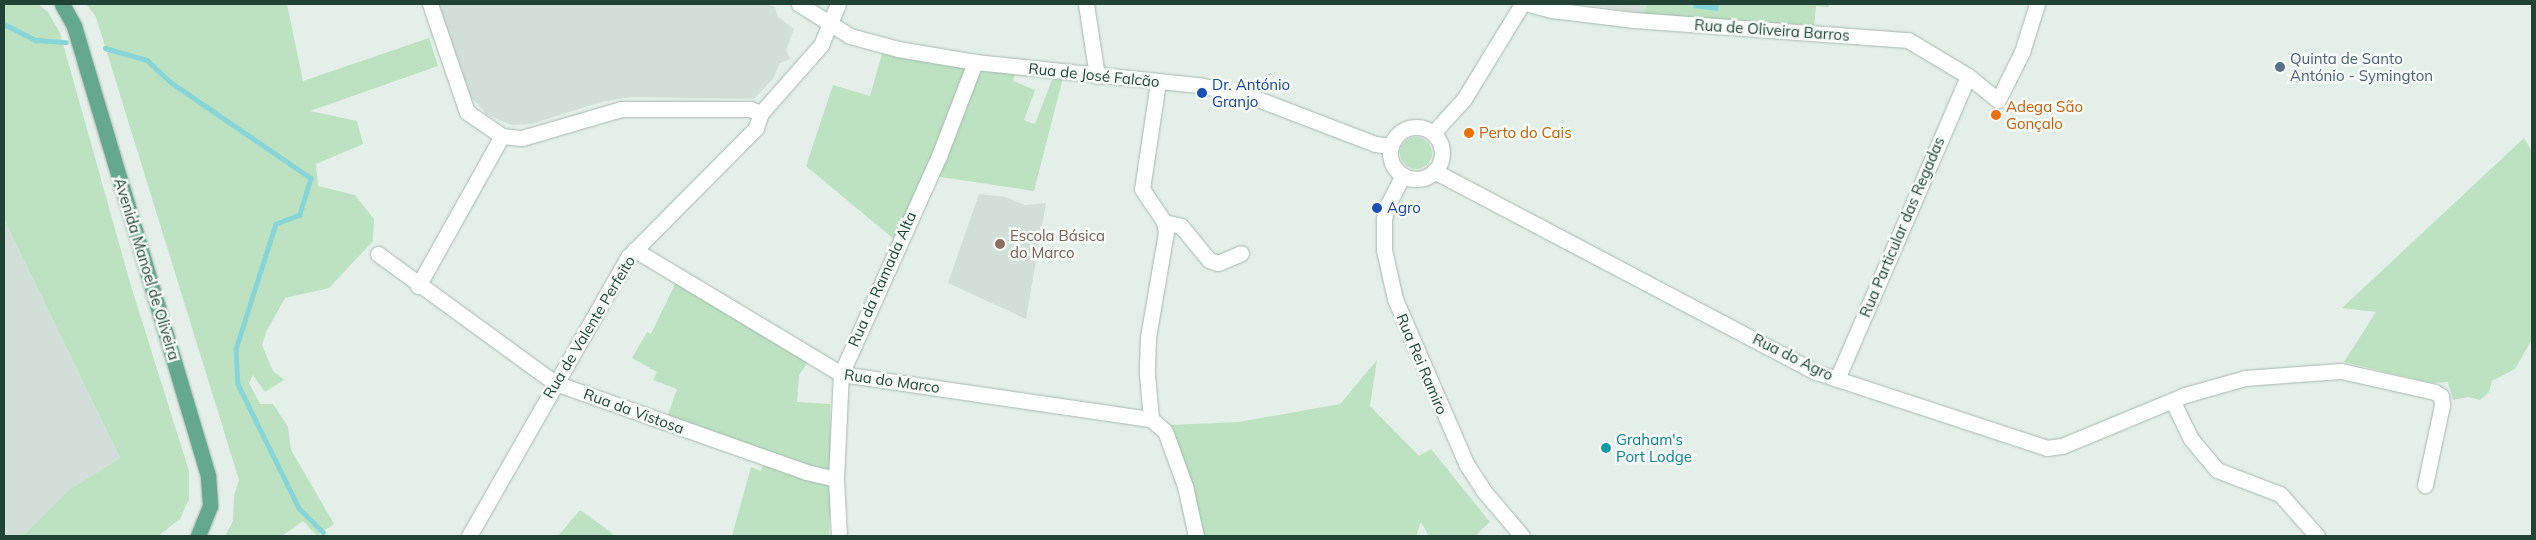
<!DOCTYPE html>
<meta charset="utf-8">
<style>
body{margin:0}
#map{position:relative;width:2536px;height:540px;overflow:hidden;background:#e4efe9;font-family:Mulish,sans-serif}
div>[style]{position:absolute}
.built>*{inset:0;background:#d2dfd8}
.green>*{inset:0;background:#bce2c2}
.round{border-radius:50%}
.water>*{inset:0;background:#88d5d8}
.stream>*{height:4.5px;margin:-2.25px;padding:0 2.25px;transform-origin:2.25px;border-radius:2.25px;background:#88d5d8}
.roads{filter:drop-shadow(0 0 1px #a6b8b0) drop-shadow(0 0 1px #a6b8b0)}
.minor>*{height:15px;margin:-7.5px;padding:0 7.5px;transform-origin:7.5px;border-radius:7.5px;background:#fff}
.minor>.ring{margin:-7.5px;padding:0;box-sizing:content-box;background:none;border:15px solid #fff;border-radius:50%}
.major>*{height:15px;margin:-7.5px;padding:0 7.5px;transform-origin:7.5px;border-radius:7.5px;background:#65a890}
.dots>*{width:14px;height:14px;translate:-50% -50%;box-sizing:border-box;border:2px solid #f6fbf8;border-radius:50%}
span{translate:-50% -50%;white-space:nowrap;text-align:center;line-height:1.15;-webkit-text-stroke:5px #f6fbf8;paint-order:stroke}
.street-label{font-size:15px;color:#214336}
.service-label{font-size:15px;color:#4e5e75}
.left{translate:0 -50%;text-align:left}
.transit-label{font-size:15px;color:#164399}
.food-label{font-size:15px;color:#c56008}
.education-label{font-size:15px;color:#785e54}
.culture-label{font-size:15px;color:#0d838f}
.frame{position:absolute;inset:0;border:5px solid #214336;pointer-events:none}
</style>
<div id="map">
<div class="built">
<i style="clip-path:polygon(439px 4px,767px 4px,775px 7px,778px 17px,794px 29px,786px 50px,790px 59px,780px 63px,773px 79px,754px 99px,630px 97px,601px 102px,531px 124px,512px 125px,487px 115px,470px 96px)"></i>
<i style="clip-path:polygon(1585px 4px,1647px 4px,1643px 14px)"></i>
<i style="clip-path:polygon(979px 194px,1006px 197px,1025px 205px,1046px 203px,1026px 319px,948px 283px)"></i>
<i style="clip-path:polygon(4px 219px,120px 458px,70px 489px,23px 536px,4px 536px)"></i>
</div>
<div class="green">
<i style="clip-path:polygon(4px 4px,38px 4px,48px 12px,60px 33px,131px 286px,189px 471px,189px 499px,180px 519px,158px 536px,23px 536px,70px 489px,120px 458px,4px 219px)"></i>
<i style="clip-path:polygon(86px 4px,287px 4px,303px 81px,429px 38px,438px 66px,310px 111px,357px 121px,363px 144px,316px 164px,318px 186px,355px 195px,374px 219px,373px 241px,329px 288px,285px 298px,266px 332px,262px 345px,273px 371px,284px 380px,265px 392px,253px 375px,249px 383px,260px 404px,273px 404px,288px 427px,291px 450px,334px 524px,317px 536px,303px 521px,282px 536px,225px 536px,233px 521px,234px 495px,239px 480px,96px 17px)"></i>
<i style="clip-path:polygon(1647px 4px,1829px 4px,1829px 7px,1816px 6px,1814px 26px,1643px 14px)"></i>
<i style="clip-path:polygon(882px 54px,967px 67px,946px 126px,895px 240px,806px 166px,833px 85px,870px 96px)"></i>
<i style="clip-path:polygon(980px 68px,1015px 72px,1013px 81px,1035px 90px,1024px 120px,1035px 124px,1053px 77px,1063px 78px,1034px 191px,934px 176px)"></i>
<i class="round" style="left:1400px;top:137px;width:32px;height:32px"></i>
<i style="clip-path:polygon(2524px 138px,2532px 152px,2532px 339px,2515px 369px,2492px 381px,2489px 392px,2480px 400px,2468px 397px,2453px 400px,2448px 382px,2432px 383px,2344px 362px,2376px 312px,2342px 308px)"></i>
<i style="clip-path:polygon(676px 282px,808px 362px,799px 375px,797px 402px,830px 404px,831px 472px,667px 418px,677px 389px,653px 380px,657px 372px,632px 358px,647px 332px,651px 334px)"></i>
<i style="clip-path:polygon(1377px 360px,1370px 406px,1419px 456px,1431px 449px,1490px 522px,1475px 536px,1429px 536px,1421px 522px,1416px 536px,1201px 536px,1170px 425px,1239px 422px,1340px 404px)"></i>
<i style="clip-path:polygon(763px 465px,826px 484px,831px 490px,829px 536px,732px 536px,751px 467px,761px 471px)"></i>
<i style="clip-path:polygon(580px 510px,609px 531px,614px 536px,558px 536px)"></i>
</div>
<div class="water">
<i style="clip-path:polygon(1694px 4px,1719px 4px,1718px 11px,1693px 8px)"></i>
</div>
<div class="stream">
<i style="left:4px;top:24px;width:36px;rotate:27deg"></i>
<i style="left:36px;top:40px;width:30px;rotate:4deg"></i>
<i style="left:105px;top:48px;width:44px;rotate:15.9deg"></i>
<i style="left:147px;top:60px;width:34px;rotate:43deg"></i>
<i style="left:172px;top:83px;width:168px;rotate:34.4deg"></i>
<i style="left:311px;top:178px;width:39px;rotate:107deg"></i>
<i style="left:300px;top:215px;width:26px;rotate:159deg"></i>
<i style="left:276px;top:224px;width:131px;rotate:107.7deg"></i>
<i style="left:236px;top:349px;width:35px;rotate:87deg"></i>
<i style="left:238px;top:384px;width:138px;rotate:63.8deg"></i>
<i style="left:299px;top:508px;width:34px;rotate:45deg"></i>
</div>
<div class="roads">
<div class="minor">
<i style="left:430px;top:4px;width:114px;rotate:71.1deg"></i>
<i style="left:467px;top:112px;width:42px;rotate:34.4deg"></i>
<i style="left:799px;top:4px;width:60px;rotate:32.1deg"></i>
<i style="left:850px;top:36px;width:50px;rotate:15.2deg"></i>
<i style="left:898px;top:49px;width:78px;rotate:9.6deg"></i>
<i style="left:975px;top:62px;width:225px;rotate:5.9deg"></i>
<i style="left:1199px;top:85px;width:52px;rotate:12.2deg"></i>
<i style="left:1250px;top:96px;width:134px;rotate:21deg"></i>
<i style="left:1375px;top:144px;width:16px;rotate:7deg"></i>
<i style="left:1086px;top:4px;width:73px;rotate:81.3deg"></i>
<i style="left:1529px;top:4px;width:24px;rotate:15deg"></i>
<i style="left:1552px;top:10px;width:83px;rotate:7deg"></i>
<i style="left:1634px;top:20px;width:275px;rotate:4.2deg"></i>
<i style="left:1908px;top:40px;width:70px;rotate:31deg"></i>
<i style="left:1968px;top:76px;width:38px;rotate:39deg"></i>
<i style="left:1998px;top:100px;width:54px;rotate:-63.4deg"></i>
<i style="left:2022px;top:52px;width:50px;rotate:-72.6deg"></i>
<i style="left:1158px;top:82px;width:108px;rotate:98.5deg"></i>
<i style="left:1142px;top:189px;width:40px;rotate:56deg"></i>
<i style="left:1164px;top:222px;width:10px;rotate:79deg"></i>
<i style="left:1166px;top:232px;width:107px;rotate:99.7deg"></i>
<i style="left:1148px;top:337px;width:37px;rotate:92deg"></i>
<i style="left:1147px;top:374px;width:45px;rotate:84.9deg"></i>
<i style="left:1151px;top:419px;width:18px;rotate:41deg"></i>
<i style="left:1165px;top:431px;width:59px;rotate:70deg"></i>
<i style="left:1185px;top:486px;width:51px;rotate:77.6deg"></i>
<i class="ring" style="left:1390px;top:127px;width:37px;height:37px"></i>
<i style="left:1433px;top:133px;width:46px;rotate:-47.6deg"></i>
<i style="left:1464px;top:99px;width:111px;rotate:-58.6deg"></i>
<i style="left:1434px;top:171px;width:432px;rotate:27.8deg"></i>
<i style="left:1816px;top:372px;width:243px;rotate:18.2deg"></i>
<i style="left:2047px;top:448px;width:15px;rotate:-8deg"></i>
<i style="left:2062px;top:446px;width:133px;rotate:-22.5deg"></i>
<i style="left:2185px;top:395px;width:62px;rotate:-15.8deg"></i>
<i style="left:2245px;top:378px;width:96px;rotate:-4.2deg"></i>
<i style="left:2341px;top:371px;width:96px;rotate:12.6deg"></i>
<i style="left:2435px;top:392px;width:7px;rotate:34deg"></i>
<i style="left:2441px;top:396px;width:9px;rotate:84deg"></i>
<i style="left:2442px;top:405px;width:82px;rotate:102deg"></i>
<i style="left:1403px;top:175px;width:33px;rotate:117deg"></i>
<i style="left:1388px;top:204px;width:16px;rotate:105deg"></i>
<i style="left:1384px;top:219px;width:31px;rotate:90deg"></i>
<i style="left:1384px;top:250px;width:50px;rotate:77.3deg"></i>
<i style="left:1395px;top:299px;width:181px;rotate:66.6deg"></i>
<i style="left:1467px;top:465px;width:30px;rotate:57deg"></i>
<i style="left:1483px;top:490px;width:60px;rotate:49.7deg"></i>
<i style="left:1164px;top:222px;width:17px;rotate:13deg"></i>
<i style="left:1181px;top:226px;width:44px;rotate:50.5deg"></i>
<i style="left:1209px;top:260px;width:9px;rotate:18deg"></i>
<i style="left:1218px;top:263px;width:25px;rotate:-23deg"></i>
<i style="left:635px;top:250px;width:240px;rotate:31deg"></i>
<i style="left:841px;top:374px;width:313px;rotate:8.3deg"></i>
<i style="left:378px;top:254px;width:219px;rotate:36.1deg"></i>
<i style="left:555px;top:383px;width:266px;rotate:19.5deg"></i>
<i style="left:806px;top:472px;width:31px;rotate:13deg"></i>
<i style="left:418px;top:286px;width:172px;rotate:-60.8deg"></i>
<i style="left:502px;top:136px;width:20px;rotate:6deg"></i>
<i style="left:522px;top:138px;width:103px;rotate:-16.3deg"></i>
<i style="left:621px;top:109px;width:129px"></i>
<i style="left:750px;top:109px;width:12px;rotate:20deg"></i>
<i style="left:1837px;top:379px;width:330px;rotate:-66.6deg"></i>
<i style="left:2173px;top:402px;width:41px;rotate:64.1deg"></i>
<i style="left:2191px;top:439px;width:40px;rotate:50deg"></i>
<i style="left:2217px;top:470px;width:67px;rotate:20.9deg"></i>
<i style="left:2280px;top:494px;width:56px;rotate:48.6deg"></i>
<i style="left:469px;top:536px;width:322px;rotate:-60.3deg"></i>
<i style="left:629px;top:256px;width:180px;rotate:-45.2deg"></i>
<i style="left:756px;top:128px;width:16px;rotate:-72deg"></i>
<i style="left:761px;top:113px;width:91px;rotate:-48.6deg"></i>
<i style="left:821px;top:45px;width:44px;rotate:-67.5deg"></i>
<i style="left:839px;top:536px;width:57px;rotate:-93deg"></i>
<i style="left:836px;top:479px;width:105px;rotate:-87.3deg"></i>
<i style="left:841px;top:374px;width:239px;rotate:-65.8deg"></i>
<i style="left:939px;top:156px;width:101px;rotate:-69deg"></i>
</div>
<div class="major">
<i style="left:62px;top:4px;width:25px;rotate:61deg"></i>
<i style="left:74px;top:26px;width:470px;rotate:73.4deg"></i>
<i style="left:208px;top:476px;width:30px;rotate:86deg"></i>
<i style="left:210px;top:506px;width:32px;rotate:112deg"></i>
</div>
</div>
<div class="dots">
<i style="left:2280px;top:67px;background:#5c6f8a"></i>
<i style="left:1202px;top:93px;background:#1a4fb4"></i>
<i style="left:1996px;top:115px;background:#e8710a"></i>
<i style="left:1469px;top:133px;background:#e8710a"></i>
<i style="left:1377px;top:208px;background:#1a4fb4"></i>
<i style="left:1000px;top:244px;background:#8d6e63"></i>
<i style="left:1606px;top:448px;background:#0f9aa8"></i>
</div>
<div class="street-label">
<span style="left:1772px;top:30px;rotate:4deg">Rua de Oliveira Barros</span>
<span style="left:1094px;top:75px;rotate:6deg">Rua de José Falcão</span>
<span style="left:1902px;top:227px;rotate:-67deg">Rua Particular das Regadas</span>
<span style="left:147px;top:269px;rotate:73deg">Avenida Manoel de Oliveira</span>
<span style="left:882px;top:279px;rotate:-66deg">Rua da Ramada Alta</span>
<span style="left:589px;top:327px;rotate:-59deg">Rua de Valente Perfeito</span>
<span style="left:1793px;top:357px;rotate:26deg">Rua do Agro</span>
<span style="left:1422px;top:364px;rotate:67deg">Rua Rei Ramiro</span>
<span style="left:892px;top:381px;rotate:8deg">Rua do Marco</span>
<span style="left:634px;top:411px;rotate:20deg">Rua da Vistosa</span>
</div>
<div class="service-label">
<span class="left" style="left:2290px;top:67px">Quinta de Santo<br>António - Symington</span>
</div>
<div class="transit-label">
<span class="left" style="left:1212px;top:93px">Dr. António<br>Granjo</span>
<span class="left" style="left:1387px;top:208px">Agro</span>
</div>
<div class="food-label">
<span class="left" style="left:2006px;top:115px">Adega São<br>Gonçalo</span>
<span class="left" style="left:1479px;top:133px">Perto do Cais</span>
</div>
<div class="education-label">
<span class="left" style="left:1010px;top:244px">Escola Básica<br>do Marco</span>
</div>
<div class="culture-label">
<span class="left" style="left:1616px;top:448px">Graham's<br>Port Lodge</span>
</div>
<div class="frame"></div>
</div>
